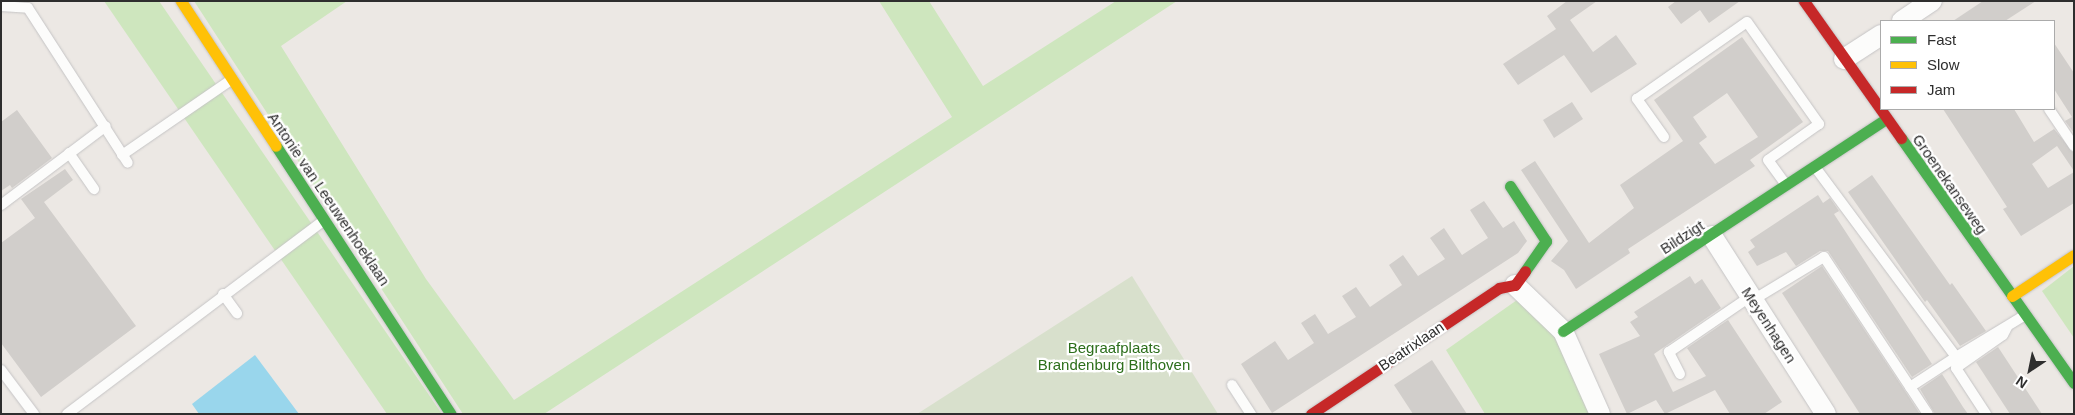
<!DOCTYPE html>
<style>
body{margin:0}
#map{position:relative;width:2075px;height:415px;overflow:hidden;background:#ece8e4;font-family:Helvetica,sans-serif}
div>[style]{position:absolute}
.green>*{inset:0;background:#cee6be}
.cemetery>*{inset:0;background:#d8e0cc}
.water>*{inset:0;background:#99d6ec}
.building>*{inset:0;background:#d1cecb}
.roads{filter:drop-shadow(0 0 1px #c5c4c5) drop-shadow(0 0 1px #c5c4c5)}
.lane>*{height:10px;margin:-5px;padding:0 5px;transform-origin:5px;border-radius:5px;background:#fcfcfb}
.street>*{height:20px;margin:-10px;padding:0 10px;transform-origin:10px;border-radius:10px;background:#fcfcfb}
.fast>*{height:11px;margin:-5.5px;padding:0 5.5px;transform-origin:5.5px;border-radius:5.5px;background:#4caf50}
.slow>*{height:11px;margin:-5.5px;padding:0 5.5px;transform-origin:5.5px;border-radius:5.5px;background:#ffc107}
.jam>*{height:11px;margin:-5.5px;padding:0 5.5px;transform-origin:5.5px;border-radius:5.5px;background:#c62828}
span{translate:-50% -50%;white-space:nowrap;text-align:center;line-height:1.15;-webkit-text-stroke:4.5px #fff;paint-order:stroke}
.street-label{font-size:15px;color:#2e2e2e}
.park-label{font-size:15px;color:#2c6e1b}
.frame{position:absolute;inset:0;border:2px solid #2e2e2e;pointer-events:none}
.legend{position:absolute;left:1880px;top:20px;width:175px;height:90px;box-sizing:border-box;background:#fff;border:1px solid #ababab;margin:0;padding:6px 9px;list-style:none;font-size:15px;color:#2e2e2e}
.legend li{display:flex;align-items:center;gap:10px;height:25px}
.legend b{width:25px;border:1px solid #ababab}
.north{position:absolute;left:2005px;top:345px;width:50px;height:50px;-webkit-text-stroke:4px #fff;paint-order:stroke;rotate:214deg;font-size:14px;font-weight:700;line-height:20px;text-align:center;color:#2e2e2e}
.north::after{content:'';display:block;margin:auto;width:18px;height:22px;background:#2e2e2e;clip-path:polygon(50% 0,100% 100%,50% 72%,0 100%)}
</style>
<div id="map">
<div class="green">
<i style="clip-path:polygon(104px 1px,159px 1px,442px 414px,387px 414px)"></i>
<i style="clip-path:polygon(194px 1px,347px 1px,281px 46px,426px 279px,514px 400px,952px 117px,879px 1px,929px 1px,983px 86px,1116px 1px,1177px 1px,544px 414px,463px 414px)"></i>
<i style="clip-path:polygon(2074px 266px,2074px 338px,2042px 291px)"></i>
<i style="clip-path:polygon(1517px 300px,1563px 337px,1598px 414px,1485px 414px,1446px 350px)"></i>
</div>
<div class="cemetery">
<i style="clip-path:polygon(1132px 276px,1218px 414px,917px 414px)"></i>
</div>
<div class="water">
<i style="clip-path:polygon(255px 355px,299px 414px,199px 414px,192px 404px)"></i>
</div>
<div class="building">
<i style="clip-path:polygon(1567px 1px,1597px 1px,1570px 20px,1593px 52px,1616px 35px,1637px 64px,1591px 93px,1564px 55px,1518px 85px,1503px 64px,1556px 29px,1547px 16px)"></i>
<i style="clip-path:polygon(1676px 1px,1740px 1px,1709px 23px,1700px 10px,1681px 24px,1668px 7px)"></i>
<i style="clip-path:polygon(1983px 1px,2036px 1px,2005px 21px,1953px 21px)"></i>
<i style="clip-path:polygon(evenodd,1742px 37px,1803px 122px,1750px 160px,1755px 166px,1628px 249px,1630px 253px,1576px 289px,1564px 270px,1551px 261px,1568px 241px,1521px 170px,1535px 161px,1589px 243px,1634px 208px,1620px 185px,1683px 141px,1654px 100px,1742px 37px,1727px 93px,1758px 137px,1715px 164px,1699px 143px,1707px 137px,1693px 117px,1727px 93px)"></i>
<i style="clip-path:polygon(2054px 43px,2074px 73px,2074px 133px,2065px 121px,2072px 117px,2054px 89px)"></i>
<i style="clip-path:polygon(1572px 102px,1583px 119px,1554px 138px,1543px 120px)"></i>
<i style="clip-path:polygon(1943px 109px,2014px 109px,2034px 142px,2054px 129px,2074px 153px,2074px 171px,2057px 146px,2032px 164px,2048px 188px,2074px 172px,2074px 203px,2021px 236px,2003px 209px,2007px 207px)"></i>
<i style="clip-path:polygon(17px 110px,52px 158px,12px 188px,10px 185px,1px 191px,1px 122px)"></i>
<i style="clip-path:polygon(65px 169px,73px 180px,44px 202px,136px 326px,41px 397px,1px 343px,1px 243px,35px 218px,21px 199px)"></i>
<i style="clip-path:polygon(1872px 175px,1950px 285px,1952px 283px,1986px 331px,1960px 346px,1927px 300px,1925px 302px,1848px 192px)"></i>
<i style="clip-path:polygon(1818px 195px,1823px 203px,1830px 198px,1837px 208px,1839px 211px,1834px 214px,1932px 364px,1912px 377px,1828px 251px,1820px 251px,1796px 266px,1786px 252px,1757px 266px,1748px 252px,1755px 247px,1750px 240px)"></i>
<i style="clip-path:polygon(1484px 201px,1503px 228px,1514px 221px,1527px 241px,1518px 253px,1272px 413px,1241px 364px,1275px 341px,1288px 360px,1314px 343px,1301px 323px,1315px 314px,1328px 334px,1356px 317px,1342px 296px,1356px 287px,1370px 307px,1402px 285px,1389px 265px,1403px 255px,1418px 276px,1445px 259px,1430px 238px,1444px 228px,1462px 255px,1488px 238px,1470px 210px)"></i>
<i style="clip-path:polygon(1822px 266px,1905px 391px,1920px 414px,1860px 414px,1782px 293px)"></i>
<i style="clip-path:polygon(1690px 276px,1695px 284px,1702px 279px,1721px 308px,1654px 354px,1673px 392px,1706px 376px,1687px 348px,1728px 320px,1782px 402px,1764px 414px,1730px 414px,1715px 390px,1665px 414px,1656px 400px,1627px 414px,1599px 354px,1640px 336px,1630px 322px,1638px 317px,1634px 312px)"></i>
<i style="clip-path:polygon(1998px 347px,2000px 350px,2042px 414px,2010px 414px,1976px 362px)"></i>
<i style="clip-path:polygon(1432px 360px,1467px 414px,1413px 414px,1394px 385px)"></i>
<i style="clip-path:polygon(1942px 374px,1963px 407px,1968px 414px,1935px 414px,1920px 389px)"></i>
</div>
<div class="roads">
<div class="lane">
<i style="left:1px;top:6px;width:27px;rotate:4deg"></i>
<i style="left:28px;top:8px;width:184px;rotate:57.2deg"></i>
<i style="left:2049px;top:109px;width:45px;rotate:56deg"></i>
<i style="left:1664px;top:137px;width:47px;rotate:-125.4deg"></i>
<i style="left:1637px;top:99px;width:134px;rotate:-35deg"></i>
<i style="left:1747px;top:22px;width:125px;rotate:54.8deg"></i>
<i style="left:1819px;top:124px;width:62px;rotate:144.8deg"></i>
<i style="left:1768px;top:160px;width:31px;rotate:54deg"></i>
<i style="left:69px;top:153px;width:44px;rotate:55.2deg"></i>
<i style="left:122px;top:155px;width:132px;rotate:-34.5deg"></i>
<i style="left:1815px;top:167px;width:237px;rotate:53.4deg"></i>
<i style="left:1956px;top:357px;width:81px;rotate:-31.3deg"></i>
<i style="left:1px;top:205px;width:131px;rotate:-37deg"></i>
<i style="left:223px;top:294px;width:24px;rotate:54deg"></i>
<i style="left:1753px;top:300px;width:83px;rotate:-31.2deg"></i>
<i style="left:1824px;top:257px;width:188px;rotate:56.5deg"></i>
<i style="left:1px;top:370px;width:55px;rotate:53.1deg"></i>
<i style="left:1680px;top:374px;width:25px;rotate:-117deg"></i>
<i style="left:1669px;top:352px;width:99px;rotate:-34.3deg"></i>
<i style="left:1232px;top:385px;width:35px;rotate:57deg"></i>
<i style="left:1910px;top:387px;width:55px;rotate:-33.1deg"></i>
<i style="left:67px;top:414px;width:321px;rotate:-37deg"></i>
<i style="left:1986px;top:414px;width:55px;rotate:-123.1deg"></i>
<i style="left:1956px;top:368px;width:57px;rotate:-35.1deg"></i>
<i style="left:2003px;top:335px;width:9px;rotate:-63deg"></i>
</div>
<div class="street">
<i style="left:1902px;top:21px;width:36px;rotate:-34deg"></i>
<i style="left:1844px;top:59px;width:44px;rotate:-33deg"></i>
<i style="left:1712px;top:236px;width:211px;rotate:57.4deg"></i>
<i style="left:1515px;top:285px;width:66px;rotate:43.8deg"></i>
<i style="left:1563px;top:331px;width:91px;rotate:66deg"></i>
</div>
<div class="fast">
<i style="left:1901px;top:138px;width:300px;rotate:54.8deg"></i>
<i style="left:276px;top:146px;width:320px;rotate:56.9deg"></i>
<i style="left:1510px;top:186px;width:66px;rotate:56.8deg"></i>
<i style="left:1546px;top:241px;width:37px;rotate:125deg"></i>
<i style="left:1563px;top:331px;width:386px;rotate:-33.3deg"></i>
</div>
<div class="slow">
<i style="left:181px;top:1px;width:173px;rotate:56.8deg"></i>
<i style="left:2012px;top:296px;width:74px;rotate:-33.5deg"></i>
</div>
<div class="jam">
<i style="left:1804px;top:1px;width:168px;rotate:54.7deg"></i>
<i style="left:1311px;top:414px;width:226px;rotate:-33.8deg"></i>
<i style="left:1499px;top:288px;width:16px;rotate:-11deg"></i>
<i style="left:1515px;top:285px;width:17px;rotate:-54deg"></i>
</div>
</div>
<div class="street-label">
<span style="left:1950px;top:184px;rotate:55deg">Groenekanseweg</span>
<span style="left:329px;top:199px;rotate:56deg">Antonie van Leeuwenhoeklaan</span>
<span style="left:1682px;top:237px;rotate:-33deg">Bildzigt</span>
<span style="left:1769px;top:325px;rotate:57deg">Meyenhagen</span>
<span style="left:1411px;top:346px;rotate:-34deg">Beatrixlaan</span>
</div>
<div class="park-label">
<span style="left:1114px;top:356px">Begraafplaats<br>Brandenburg Bilthoven</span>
</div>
<div class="frame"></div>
<ul class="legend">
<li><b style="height:6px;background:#4caf50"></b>Fast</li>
<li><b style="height:6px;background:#ffc107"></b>Slow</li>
<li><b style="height:6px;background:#c62828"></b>Jam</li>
</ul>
<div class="north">N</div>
</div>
